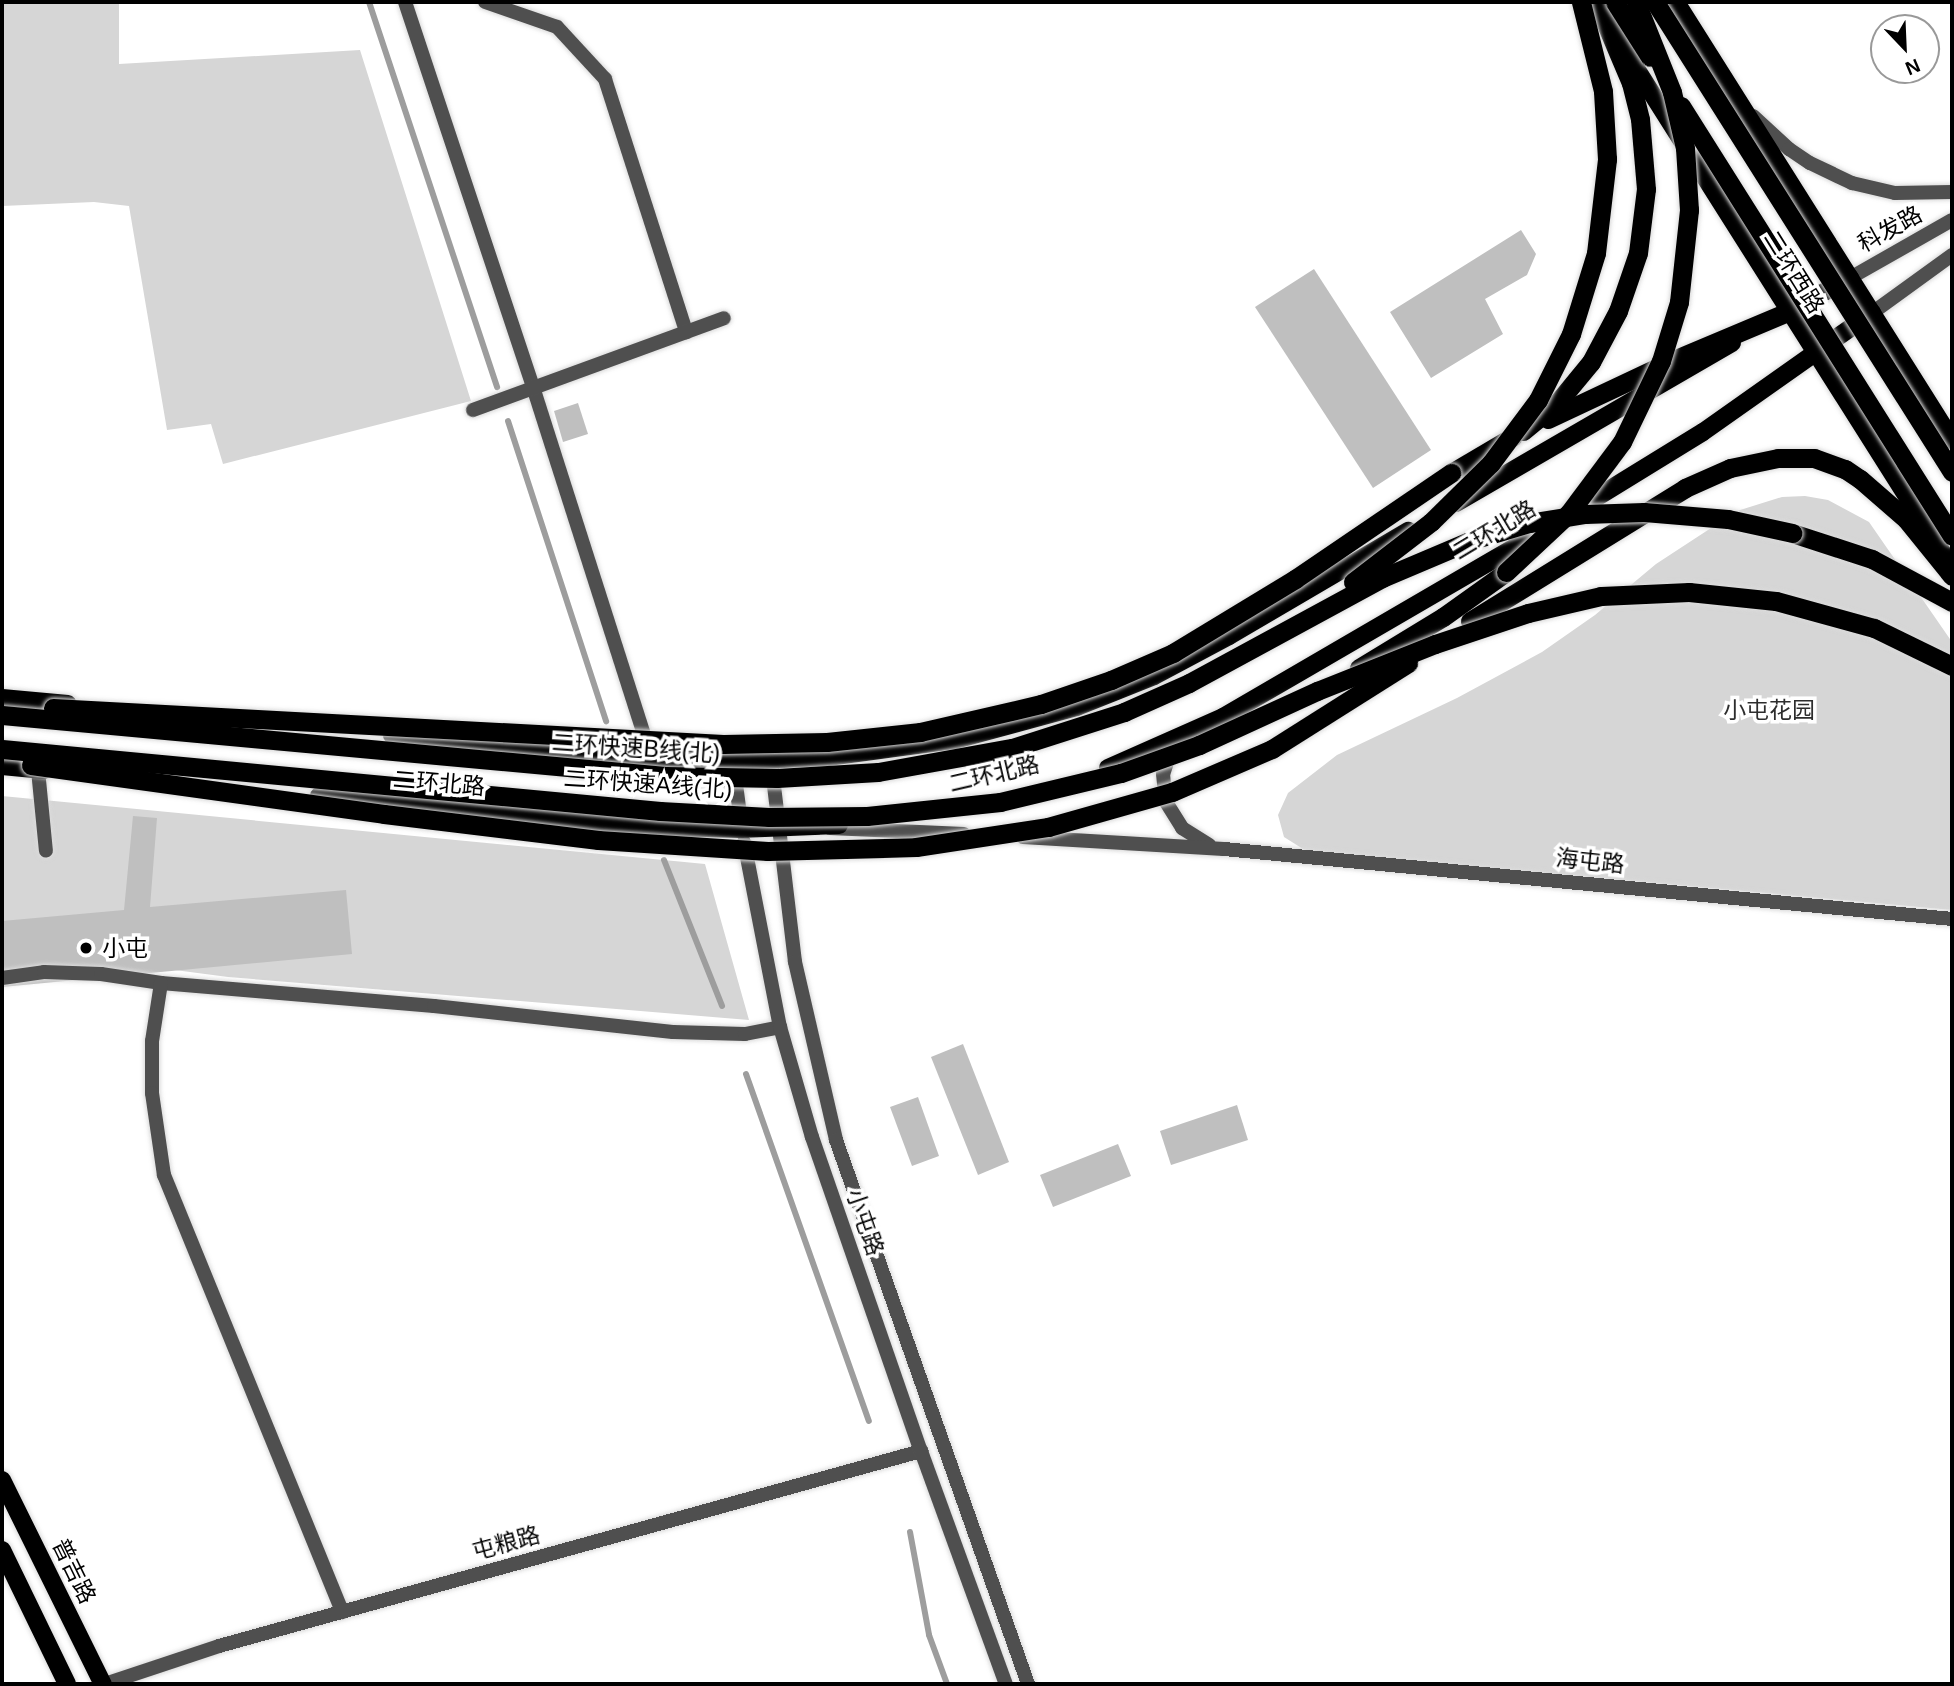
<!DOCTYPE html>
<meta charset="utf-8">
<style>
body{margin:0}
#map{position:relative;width:1954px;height:1686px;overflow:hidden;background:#fff;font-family:Arial,"Noto Sans SC",sans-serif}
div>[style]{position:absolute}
.green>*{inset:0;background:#d6d6d6}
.stream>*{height:6px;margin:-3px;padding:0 3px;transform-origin:3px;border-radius:3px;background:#9d9d9d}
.building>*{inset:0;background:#bfbfbf}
.roads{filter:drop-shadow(0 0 2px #dbdbdb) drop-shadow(0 0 2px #dbdbdb)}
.pedestrian>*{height:14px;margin:-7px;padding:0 7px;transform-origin:7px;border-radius:7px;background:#4f4f4f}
.minor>*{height:14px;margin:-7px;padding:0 7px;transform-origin:7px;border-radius:7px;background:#4f4f4f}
.tertiary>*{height:14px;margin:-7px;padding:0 7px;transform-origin:7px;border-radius:7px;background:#4f4f4f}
.primary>*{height:18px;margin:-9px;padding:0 9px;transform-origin:9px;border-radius:9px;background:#000}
.trunk>*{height:19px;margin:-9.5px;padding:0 9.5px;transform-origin:9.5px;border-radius:9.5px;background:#000}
.bridges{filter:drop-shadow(0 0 2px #dbdbdb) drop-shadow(0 0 2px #dbdbdb)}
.trunk-bridge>*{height:19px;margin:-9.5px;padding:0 9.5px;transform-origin:9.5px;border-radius:9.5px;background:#000}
.dots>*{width:19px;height:19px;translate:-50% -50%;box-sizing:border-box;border:4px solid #fff;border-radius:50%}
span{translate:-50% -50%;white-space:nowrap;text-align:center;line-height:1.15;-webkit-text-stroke:7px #fff;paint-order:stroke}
.street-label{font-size:23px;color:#000}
.park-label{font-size:23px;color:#2d2d2d}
.poi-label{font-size:23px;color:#000}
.left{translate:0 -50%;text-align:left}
.frame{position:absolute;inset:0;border:4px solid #000;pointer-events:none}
.north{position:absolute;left:1870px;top:14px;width:70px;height:70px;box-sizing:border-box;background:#fff;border:2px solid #999;border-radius:50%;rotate:157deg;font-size:19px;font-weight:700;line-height:28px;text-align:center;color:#000}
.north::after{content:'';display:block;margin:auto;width:24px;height:32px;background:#000;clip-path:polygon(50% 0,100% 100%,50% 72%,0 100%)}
</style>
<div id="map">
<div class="green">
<i style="clip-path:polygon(2px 2px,119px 2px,119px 64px,360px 50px,471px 401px,223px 464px,211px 424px,167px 430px,129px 206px,94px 202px,2px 206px)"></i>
<i style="clip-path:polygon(1805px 496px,1828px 500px,1869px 522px,1952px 642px,1952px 910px,1315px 852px,1303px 849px,1284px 837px,1278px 815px,1288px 793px,1337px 755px,1457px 698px,1542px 652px,1595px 615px,1656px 564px,1737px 511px,1782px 497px)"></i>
<i style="clip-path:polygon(2px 796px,705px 864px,749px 1020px,228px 977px,76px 957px,2px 965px)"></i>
</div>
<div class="stream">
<i style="left:369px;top:2px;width:406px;rotate:71.6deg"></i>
<i style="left:508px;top:421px;width:316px;rotate:71.9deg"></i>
<i style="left:664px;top:860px;width:157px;rotate:68.3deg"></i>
<i style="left:746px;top:1074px;width:368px;rotate:70.5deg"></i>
<i style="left:910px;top:1532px;width:105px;rotate:79.5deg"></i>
<i style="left:929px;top:1635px;width:52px;rotate:69.8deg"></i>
</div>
<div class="building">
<i style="clip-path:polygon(1521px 230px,1536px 254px,1527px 275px,1485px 299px,1503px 334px,1431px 378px,1390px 312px)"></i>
<i style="clip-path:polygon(1314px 269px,1431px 450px,1373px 488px,1255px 307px)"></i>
<i style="clip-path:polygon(578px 403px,588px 434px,563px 442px,554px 411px)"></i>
<i style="clip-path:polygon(133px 816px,157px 818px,150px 907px,346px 890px,352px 954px,2px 987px,2px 921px,124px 910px)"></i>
<i style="clip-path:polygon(963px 1044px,1009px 1162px,978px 1175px,931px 1057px)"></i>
<i style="clip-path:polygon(918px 1097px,939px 1156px,912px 1166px,890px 1107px)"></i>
<i style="clip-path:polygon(1237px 1105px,1248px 1140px,1171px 1165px,1160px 1131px)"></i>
<i style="clip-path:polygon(1118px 1144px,1131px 1176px,1053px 1207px,1040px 1175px)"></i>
</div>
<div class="roads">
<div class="pedestrian">
<i style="left:38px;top:770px;width:81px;rotate:84.4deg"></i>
</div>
<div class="minor">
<i style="left:405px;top:2px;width:409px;rotate:71.6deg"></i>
<i style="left:534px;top:390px;width:375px;rotate:72.3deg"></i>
<i style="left:485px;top:2px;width:76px;rotate:19.1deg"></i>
<i style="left:557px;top:27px;width:71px;rotate:47.3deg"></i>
<i style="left:605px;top:79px;width:266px;rotate:72.2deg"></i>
<i style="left:473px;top:410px;width:267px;rotate:-20.1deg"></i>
<i style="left:2px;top:978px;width:42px;rotate:-8.1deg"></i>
<i style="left:44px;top:972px;width:57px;rotate:2deg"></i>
<i style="left:101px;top:974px;width:61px;rotate:8.5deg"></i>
<i style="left:161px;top:983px;width:274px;rotate:4.8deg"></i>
<i style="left:434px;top:1006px;width:240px;rotate:6.2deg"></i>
<i style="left:673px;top:1032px;width:72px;rotate:1.6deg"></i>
<i style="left:745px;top:1034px;width:36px;rotate:-11deg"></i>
<i style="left:161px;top:983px;width:59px;rotate:98.8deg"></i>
<i style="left:152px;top:1041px;width:52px;rotate:90deg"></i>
<i style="left:152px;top:1093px;width:83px;rotate:81.7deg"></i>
<i style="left:164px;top:1175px;width:472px;rotate:67.8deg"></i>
<i style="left:105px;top:1684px;width:120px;rotate:-18.4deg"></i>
<i style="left:219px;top:1646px;width:729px;rotate:-15.52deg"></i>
</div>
<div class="tertiary">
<i style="left:1753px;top:116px;width:49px;rotate:42.5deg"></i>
<i style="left:1789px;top:149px;width:25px;rotate:34deg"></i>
<i style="left:1810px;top:163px;width:47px;rotate:25.5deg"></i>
<i style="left:1852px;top:183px;width:44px;rotate:13.1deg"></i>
<i style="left:1895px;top:193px;width:57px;rotate:-1deg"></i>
<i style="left:1850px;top:278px;width:117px;rotate:-29.6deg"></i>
<i style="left:1872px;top:313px;width:99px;rotate:-35.9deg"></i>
<i style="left:1171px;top:750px;width:25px;rotate:108deg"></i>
<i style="left:1163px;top:774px;width:28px;rotate:84deg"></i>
<i style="left:1166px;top:802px;width:31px;rotate:58deg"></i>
<i style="left:1182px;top:828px;width:32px;rotate:32deg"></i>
<i style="left:734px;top:769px;width:53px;rotate:82.5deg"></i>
<i style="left:772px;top:769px;width:194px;rotate:83.2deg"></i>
<i style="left:795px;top:962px;width:183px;rotate:77deg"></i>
<i style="left:836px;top:1140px;width:577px;rotate:70.56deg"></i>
<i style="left:830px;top:828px;width:134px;rotate:2.6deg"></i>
<i style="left:1023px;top:837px;width:201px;rotate:3.4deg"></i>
<i style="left:1224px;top:849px;width:731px;rotate:5.49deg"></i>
<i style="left:744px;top:842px;width:188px;rotate:79deg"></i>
<i style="left:780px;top:1027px;width:115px;rotate:73.8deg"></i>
<i style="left:812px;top:1137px;width:332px;rotate:70.9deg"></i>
<i style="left:921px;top:1451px;width:248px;rotate:70deg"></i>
</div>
<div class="primary">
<i style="left:1594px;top:2px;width:654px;rotate:57.67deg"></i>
<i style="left:1676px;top:2px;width:518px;rotate:57.78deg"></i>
<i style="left:1793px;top:309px;width:65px;rotate:-28.5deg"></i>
<i style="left:1456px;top:503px;width:319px;rotate:-30.1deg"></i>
<i style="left:1568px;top:515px;width:158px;rotate:-31.6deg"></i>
<i style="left:1703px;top:432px;width:207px;rotate:-35.2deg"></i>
<i style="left:2px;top:698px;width:66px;rotate:5.2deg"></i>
<i style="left:392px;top:735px;width:260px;rotate:5.3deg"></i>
<i style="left:651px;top:759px;width:89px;rotate:1.3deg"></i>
<i style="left:740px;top:761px;width:88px;rotate:-2.6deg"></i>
<i style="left:828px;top:757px;width:128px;rotate:-7.6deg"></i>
<i style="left:955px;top:740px;width:126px;rotate:-15.1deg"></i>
<i style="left:1077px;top:707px;width:83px;rotate:-21.9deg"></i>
<i style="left:1154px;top:676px;width:85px;rotate:-28.1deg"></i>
<i style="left:1229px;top:636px;width:208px;rotate:-30.4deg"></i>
<i style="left:2px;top:766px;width:42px;rotate:5.4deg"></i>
<i style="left:1108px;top:768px;width:126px;rotate:-23.9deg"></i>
<i style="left:1223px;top:717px;width:371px;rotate:-30.2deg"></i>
<i style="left:319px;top:796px;width:329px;rotate:5.4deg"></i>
<i style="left:647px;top:827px;width:93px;rotate:1.2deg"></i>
<i style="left:740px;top:829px;width:99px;rotate:-2.3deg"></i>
<i style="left:2px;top:1480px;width:228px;rotate:63.7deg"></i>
<i style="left:2px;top:1550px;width:149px;rotate:64.1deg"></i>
</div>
<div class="trunk">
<i style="left:1548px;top:419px;width:136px;rotate:-25.2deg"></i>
<i style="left:1671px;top:361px;width:129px;rotate:-22.8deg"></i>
<i style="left:1523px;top:431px;width:45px;rotate:-39.6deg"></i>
<i style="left:1558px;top:402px;width:52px;rotate:-50.5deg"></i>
<i style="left:1591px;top:362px;width:58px;rotate:-62.1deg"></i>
<i style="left:1618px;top:311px;width:61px;rotate:-71deg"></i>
<i style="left:1638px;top:253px;width:64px;rotate:-82.9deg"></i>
<i style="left:1646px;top:189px;width:70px;rotate:-94.9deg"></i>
<i style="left:1640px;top:119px;width:37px;rotate:-104deg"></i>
<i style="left:1631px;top:83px;width:79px;rotate:-113deg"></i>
<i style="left:1451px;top:473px;width:71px;rotate:-30.5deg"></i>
<i style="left:1792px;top:533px;width:84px;rotate:18deg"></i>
<i style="left:1872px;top:559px;width:91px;rotate:28.3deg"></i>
<i style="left:1470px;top:621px;width:253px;rotate:-31.7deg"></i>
<i style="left:1685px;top:488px;width:49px;rotate:-24deg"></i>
<i style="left:1730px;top:468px;width:49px;rotate:-11.8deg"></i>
<i style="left:1778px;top:458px;width:36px"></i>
<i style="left:1814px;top:458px;width:33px;rotate:20deg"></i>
<i style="left:1845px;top:469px;width:18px;rotate:34deg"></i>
<i style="left:1860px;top:479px;width:61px;rotate:41deg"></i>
<i style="left:1906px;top:519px;width:73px;rotate:51.1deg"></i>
<i style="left:1359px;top:668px;width:98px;rotate:-31.3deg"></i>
<i style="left:1443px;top:617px;width:77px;rotate:-35.5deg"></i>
</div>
</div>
<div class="bridges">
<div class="trunk-bridge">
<i style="left:1615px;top:2px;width:65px;rotate:57.5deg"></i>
<i style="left:1655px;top:2px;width:556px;rotate:57.71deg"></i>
<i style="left:1681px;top:106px;width:508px;rotate:57.78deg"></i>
<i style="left:1506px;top:572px;width:86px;rotate:-43.1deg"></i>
<i style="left:1569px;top:513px;width:89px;rotate:-53.3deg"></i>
<i style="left:1622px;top:442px;width:90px;rotate:-64.3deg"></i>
<i style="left:1661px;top:361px;width:62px;rotate:-73deg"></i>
<i style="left:1679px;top:302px;width:93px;rotate:-83.8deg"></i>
<i style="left:1689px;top:210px;width:62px;rotate:-93.7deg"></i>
<i style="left:1685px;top:148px;width:57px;rotate:-103.1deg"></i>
<i style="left:1672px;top:92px;width:97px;rotate:-111.8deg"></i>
<i style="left:1353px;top:582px;width:98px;rotate:-37.6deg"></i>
<i style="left:1431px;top:522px;width:84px;rotate:-44.5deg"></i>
<i style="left:1491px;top:463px;width:79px;rotate:-53.3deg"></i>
<i style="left:1538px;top:400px;width:74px;rotate:-63.4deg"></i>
<i style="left:1571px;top:334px;width:85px;rotate:-72.8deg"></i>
<i style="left:1596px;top:253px;width:95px;rotate:-83.3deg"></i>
<i style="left:1607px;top:159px;width:68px;rotate:-93.4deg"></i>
<i style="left:1603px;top:91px;width:92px;rotate:-103.9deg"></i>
<i style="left:53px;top:708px;width:671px;rotate:3.08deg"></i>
<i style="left:723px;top:744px;width:104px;rotate:-1.1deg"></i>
<i style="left:827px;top:742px;width:94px;rotate:-6.1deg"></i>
<i style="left:920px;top:732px;width:124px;rotate:-13deg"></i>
<i style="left:1041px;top:704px;width:74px;rotate:-18.9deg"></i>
<i style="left:1111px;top:680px;width:68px;rotate:-23.5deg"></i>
<i style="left:1173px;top:653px;width:143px;rotate:-31.2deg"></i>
<i style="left:1295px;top:579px;width:189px;rotate:-34.2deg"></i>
<i style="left:2px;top:715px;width:666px;rotate:5.26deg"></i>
<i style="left:665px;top:776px;width:112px;rotate:1deg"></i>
<i style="left:777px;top:778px;width:101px;rotate:-3.4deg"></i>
<i style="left:878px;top:772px;width:136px;rotate:-10.2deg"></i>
<i style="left:1012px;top:748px;width:118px;rotate:-17.8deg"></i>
<i style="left:1124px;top:712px;width:71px;rotate:-24deg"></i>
<i style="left:1189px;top:683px;width:220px;rotate:-28.5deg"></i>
<i style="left:1382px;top:578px;width:95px;rotate:-23deg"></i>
<i style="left:1469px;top:541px;width:63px;rotate:-16.7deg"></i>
<i style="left:1529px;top:523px;width:57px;rotate:-9.1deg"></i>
<i style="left:1585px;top:514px;width:59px;rotate:-1.9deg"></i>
<i style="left:1644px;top:512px;width:84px;rotate:4.8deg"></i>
<i style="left:1728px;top:519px;width:66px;rotate:12.3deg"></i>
<i style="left:2px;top:749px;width:661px;rotate:5.38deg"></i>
<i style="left:660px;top:811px;width:109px;rotate:3.2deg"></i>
<i style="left:769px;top:817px;width:98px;rotate:-0.6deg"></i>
<i style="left:867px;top:816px;width:134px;rotate:-6deg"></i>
<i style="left:1000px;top:802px;width:124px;rotate:-13.5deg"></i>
<i style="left:1121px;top:773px;width:83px;rotate:-19.7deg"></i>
<i style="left:1199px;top:745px;width:130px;rotate:-24.6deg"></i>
<i style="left:1317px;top:691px;width:127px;rotate:-21.7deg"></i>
<i style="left:1435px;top:644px;width:98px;rotate:-18.4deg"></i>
<i style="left:1528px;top:613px;width:75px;rotate:-13.1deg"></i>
<i style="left:1601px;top:596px;width:88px;rotate:-2.6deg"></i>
<i style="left:1689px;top:592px;width:87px;rotate:5.9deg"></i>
<i style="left:1776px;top:601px;width:102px;rotate:15.4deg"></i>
<i style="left:1874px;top:628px;width:87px;rotate:26deg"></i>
<i style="left:31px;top:765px;width:356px;rotate:7.9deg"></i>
<i style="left:384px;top:814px;width:216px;rotate:6.9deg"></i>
<i style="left:598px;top:840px;width:170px;rotate:3.7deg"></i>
<i style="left:768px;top:851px;width:148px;rotate:-1.5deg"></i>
<i style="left:916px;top:847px;width:134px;rotate:-8.6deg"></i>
<i style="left:1048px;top:827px;width:129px;rotate:-15.8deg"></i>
<i style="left:1172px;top:792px;width:109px;rotate:-23.3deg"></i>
<i style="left:1272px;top:749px;width:161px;rotate:-32.3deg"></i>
</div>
</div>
<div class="dots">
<i style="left:86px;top:948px;background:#000"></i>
</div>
<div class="street-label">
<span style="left:1890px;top:229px;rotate:-29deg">科发路</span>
<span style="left:1794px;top:272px;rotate:58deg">二环西路</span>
<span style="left:1494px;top:530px;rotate:-31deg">二环北路</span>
<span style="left:636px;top:748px;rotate:4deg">二环快速B线(北)</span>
<span style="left:994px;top:774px;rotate:-13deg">二环北路</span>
<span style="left:439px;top:783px;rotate:5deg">二环北路</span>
<span style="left:648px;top:784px;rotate:4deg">二环快速A线(北)</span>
<span style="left:1590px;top:861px;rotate:6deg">海屯路</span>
<span style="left:865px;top:1222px;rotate:71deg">小屯路</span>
<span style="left:506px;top:1543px;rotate:-15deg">屯粮路</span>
<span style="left:74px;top:1571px;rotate:64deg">普吉路</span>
</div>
<div class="park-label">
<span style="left:1769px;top:710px">小屯花园</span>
</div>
<div class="poi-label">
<span class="left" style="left:102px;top:948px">小屯</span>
</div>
<div class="frame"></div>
<div class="north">N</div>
</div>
